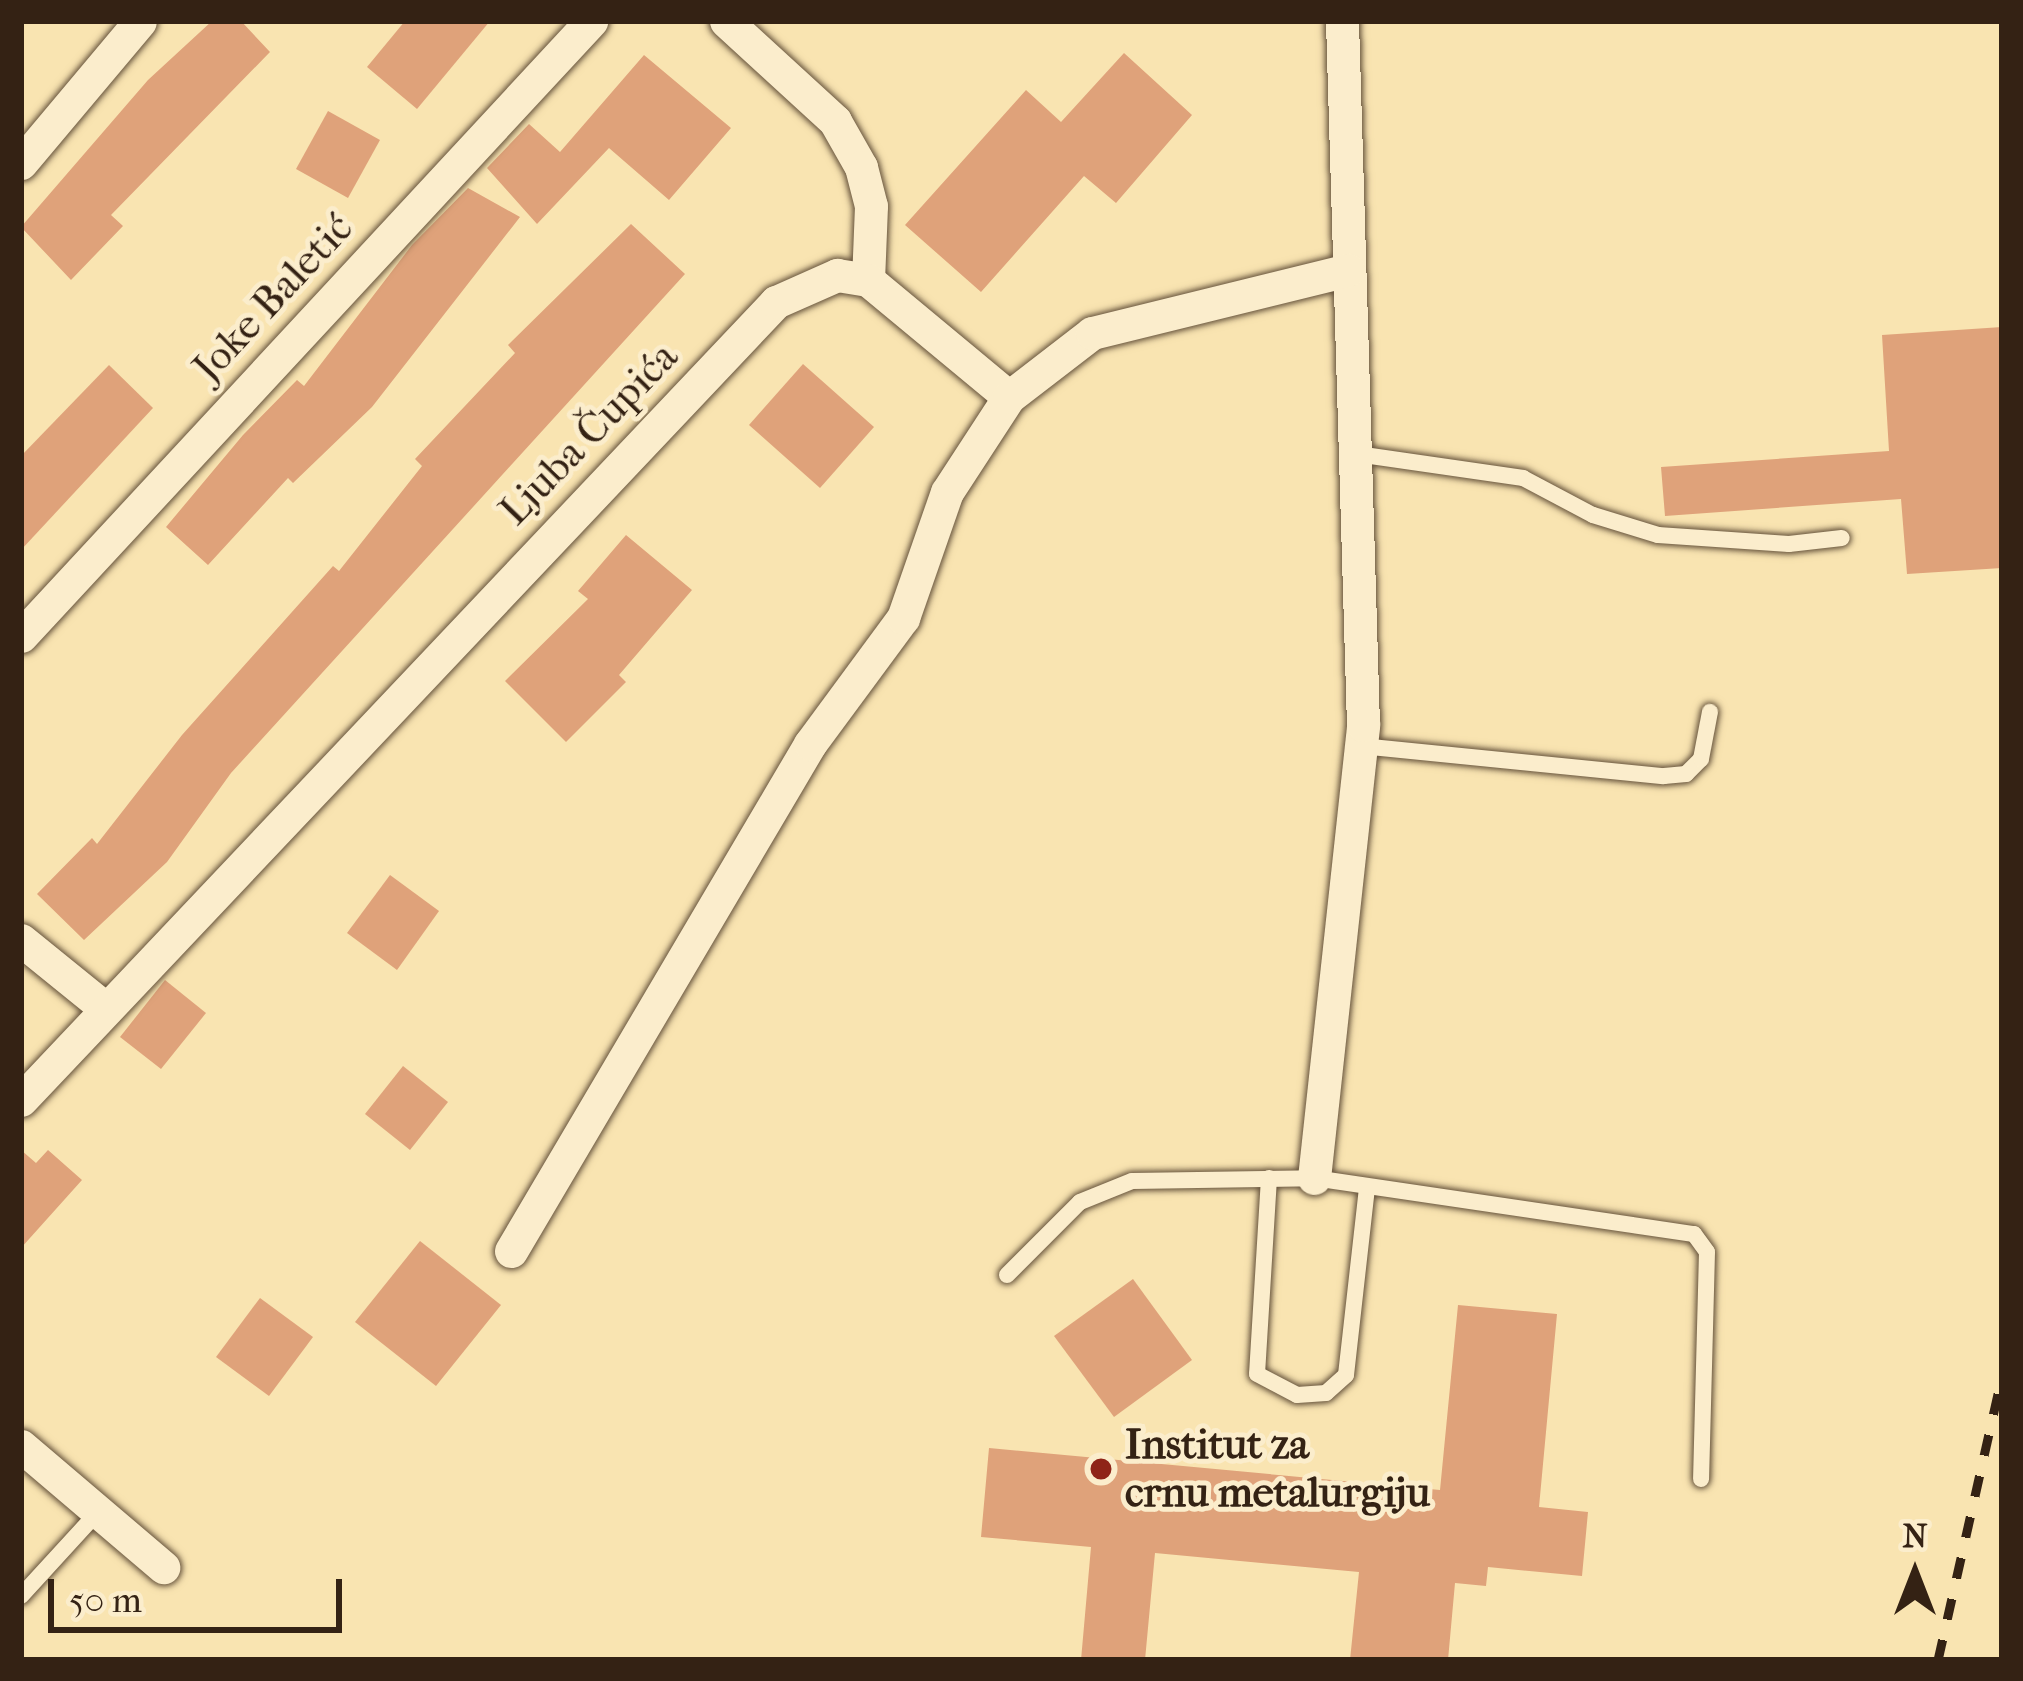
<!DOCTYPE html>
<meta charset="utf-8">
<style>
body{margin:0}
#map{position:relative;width:2023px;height:1681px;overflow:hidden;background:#f9e4b1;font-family:"IM FELL French Canon",serif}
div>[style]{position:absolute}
.building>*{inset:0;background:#dfa27a}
.roads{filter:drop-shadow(0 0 3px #65523b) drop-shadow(0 0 3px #65523b)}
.service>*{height:16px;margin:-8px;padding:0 8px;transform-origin:8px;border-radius:8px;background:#fbedcc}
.minor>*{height:33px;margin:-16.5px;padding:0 16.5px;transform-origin:16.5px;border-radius:16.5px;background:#fbedcc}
.rail>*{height:9px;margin-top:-4.5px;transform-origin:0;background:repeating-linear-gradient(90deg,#342214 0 21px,transparent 0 42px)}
.dots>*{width:33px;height:33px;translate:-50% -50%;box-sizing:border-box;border:6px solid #fbedcc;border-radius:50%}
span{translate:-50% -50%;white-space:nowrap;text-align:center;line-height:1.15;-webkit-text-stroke:10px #fbedcc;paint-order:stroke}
.street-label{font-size:42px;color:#342214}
.poi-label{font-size:42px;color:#342214;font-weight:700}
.left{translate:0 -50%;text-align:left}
.frame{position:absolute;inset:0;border:24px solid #342214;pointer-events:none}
.north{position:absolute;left:1855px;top:1513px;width:120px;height:120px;-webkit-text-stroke:9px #fbedcc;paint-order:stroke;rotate:0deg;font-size:33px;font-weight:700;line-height:48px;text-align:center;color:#342214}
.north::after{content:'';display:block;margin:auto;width:42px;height:54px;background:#342214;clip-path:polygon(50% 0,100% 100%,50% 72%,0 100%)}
.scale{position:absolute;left:48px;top:1579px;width:294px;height:54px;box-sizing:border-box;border:6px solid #342214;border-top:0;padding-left:15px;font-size:36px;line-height:42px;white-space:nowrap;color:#342214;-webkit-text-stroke:9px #fbedcc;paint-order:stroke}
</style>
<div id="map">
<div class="building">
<i style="clip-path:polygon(212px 21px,241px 21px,270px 52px,111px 215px,123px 226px,71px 280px,21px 227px,148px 80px)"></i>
<i style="clip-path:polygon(405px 21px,490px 21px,417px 109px,367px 67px)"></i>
<i style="clip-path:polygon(1124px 53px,1192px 115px,1116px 203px,1084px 176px,981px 292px,905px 225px,1026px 90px,1061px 122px)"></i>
<i style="clip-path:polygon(644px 55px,731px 128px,669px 200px,609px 148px,537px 224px,487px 168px,529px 124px,560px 152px)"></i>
<i style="clip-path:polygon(328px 111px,380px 140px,348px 198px,296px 169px)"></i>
<i style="clip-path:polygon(468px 188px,520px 217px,372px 407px,293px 483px,288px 478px,208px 565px,166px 527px,243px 435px,297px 380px,304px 386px,412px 245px)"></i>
<i style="clip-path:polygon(631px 224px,685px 274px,231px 773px,167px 862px,84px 940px,37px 894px,92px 838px,97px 844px,182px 735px,333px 566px,339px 571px,422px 466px,415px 459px,515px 353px,508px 345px)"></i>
<i style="clip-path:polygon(2002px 327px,2002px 568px,1907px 574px,1901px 499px,1665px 516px,1661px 467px,1889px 451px,1882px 335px)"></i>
<i style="clip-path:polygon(803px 364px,874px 427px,820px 488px,749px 425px)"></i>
<i style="clip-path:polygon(109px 365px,153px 408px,21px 550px,21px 456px)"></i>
<i style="clip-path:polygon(626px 535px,692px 590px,619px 675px,626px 682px,566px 742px,505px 681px,588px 599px,578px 591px)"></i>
<i style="clip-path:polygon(390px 875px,439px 911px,397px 970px,347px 933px)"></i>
<i style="clip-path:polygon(165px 980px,206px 1013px,161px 1069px,120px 1037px)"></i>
<i style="clip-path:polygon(403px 1066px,448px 1102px,410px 1150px,365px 1114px)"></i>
<i style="clip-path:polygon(21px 1150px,36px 1163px,48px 1150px,82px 1180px,21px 1248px)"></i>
<i style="clip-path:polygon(420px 1241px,501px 1305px,436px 1386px,355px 1322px)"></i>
<i style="clip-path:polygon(1133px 1279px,1192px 1360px,1114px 1417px,1054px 1336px)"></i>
<i style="clip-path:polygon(260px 1298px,313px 1337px,269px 1396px,216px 1357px)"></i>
<i style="clip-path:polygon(1458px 1305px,1557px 1314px,1539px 1507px,1588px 1512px,1582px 1576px,1488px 1567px,1486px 1586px,1455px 1583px,1448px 1660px,1350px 1660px,1359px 1572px,1155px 1553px,1145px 1660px,1081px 1660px,1091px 1547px,981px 1537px,989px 1448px,1440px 1490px)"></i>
</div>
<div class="roads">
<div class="service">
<i style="left:1357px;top:454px;width:168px;rotate:8.2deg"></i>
<i style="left:1523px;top:478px;width:79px;rotate:27.9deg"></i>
<i style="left:1593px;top:515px;width:68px;rotate:17.1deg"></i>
<i style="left:1658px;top:535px;width:131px;rotate:3.9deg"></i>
<i style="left:1789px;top:544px;width:53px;rotate:-6.5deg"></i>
<i style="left:1361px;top:746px;width:304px;rotate:5.7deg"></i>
<i style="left:1664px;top:776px;width:22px;rotate:-5deg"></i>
<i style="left:1686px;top:774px;width:21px;rotate:-45deg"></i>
<i style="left:1701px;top:759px;width:48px;rotate:-79.2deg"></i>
<i style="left:1269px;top:1178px;width:196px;rotate:93.5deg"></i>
<i style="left:1257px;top:1374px;width:45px;rotate:27.7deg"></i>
<i style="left:1297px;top:1395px;width:29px;rotate:-4deg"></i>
<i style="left:1326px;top:1393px;width:27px;rotate:-42deg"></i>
<i style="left:1346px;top:1375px;width:189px;rotate:-83.6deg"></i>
<i style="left:1007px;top:1275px;width:103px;rotate:-45deg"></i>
<i style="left:1080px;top:1202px;width:56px;rotate:-22deg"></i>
<i style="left:1132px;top:1181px;width:182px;rotate:-0.9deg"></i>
<i style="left:1314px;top:1178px;width:384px;rotate:8.4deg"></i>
<i style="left:1694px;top:1234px;width:22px;rotate:54deg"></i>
<i style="left:1707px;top:1252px;width:227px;rotate:91.5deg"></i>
<i style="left:21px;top:1596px;width:114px;rotate:-47.5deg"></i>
</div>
<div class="minor">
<i style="left:726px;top:21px;width:148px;rotate:42.5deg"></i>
<i style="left:835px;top:121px;width:53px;rotate:60.5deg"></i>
<i style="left:861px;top:167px;width:40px;rotate:75.6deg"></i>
<i style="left:871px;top:206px;width:74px;rotate:92.3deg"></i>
<i style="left:21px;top:163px;width:185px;rotate:-50deg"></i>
<i style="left:21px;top:636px;width:839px;rotate:-47.17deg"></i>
<i style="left:21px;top:940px;width:108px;rotate:39deg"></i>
<i style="left:21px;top:1100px;width:1099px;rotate:-46.59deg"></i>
<i style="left:776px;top:302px;width:67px;rotate:-23.9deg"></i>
<i style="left:837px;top:275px;width:31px;rotate:9deg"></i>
<i style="left:868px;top:280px;width:183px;rotate:39.7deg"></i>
<i style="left:1314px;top:1178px;width:456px;rotate:-83.8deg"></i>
<i style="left:1363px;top:725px;width:704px;rotate:-91.71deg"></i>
<i style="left:511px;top:1251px;width:589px;rotate:-59.47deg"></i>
<i style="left:810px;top:744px;width:157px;rotate:-53.6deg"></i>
<i style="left:903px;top:618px;width:133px;rotate:-70.8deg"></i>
<i style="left:947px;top:492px;width:113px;rotate:-56.9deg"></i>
<i style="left:1009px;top:397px;width:105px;rotate:-37.6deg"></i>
<i style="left:1092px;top:333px;width:264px;rotate:-13.8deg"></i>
<i style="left:21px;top:1446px;width:187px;rotate:40.4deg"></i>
</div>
</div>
<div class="rail">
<i style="left:1938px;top:1660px;width:291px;rotate:-77.3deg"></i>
</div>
<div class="dots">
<i style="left:1101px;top:1469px;background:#8f2418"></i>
</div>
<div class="street-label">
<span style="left:273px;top:298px;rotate:-47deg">Joke Baletić</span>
<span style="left:589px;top:434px;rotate:-46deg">Ljuba Čupića</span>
</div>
<div class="poi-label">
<span class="left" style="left:1125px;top:1469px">Institut za<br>crnu metalurgiju</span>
</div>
<div class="frame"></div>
<div class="north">N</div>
<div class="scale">50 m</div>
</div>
